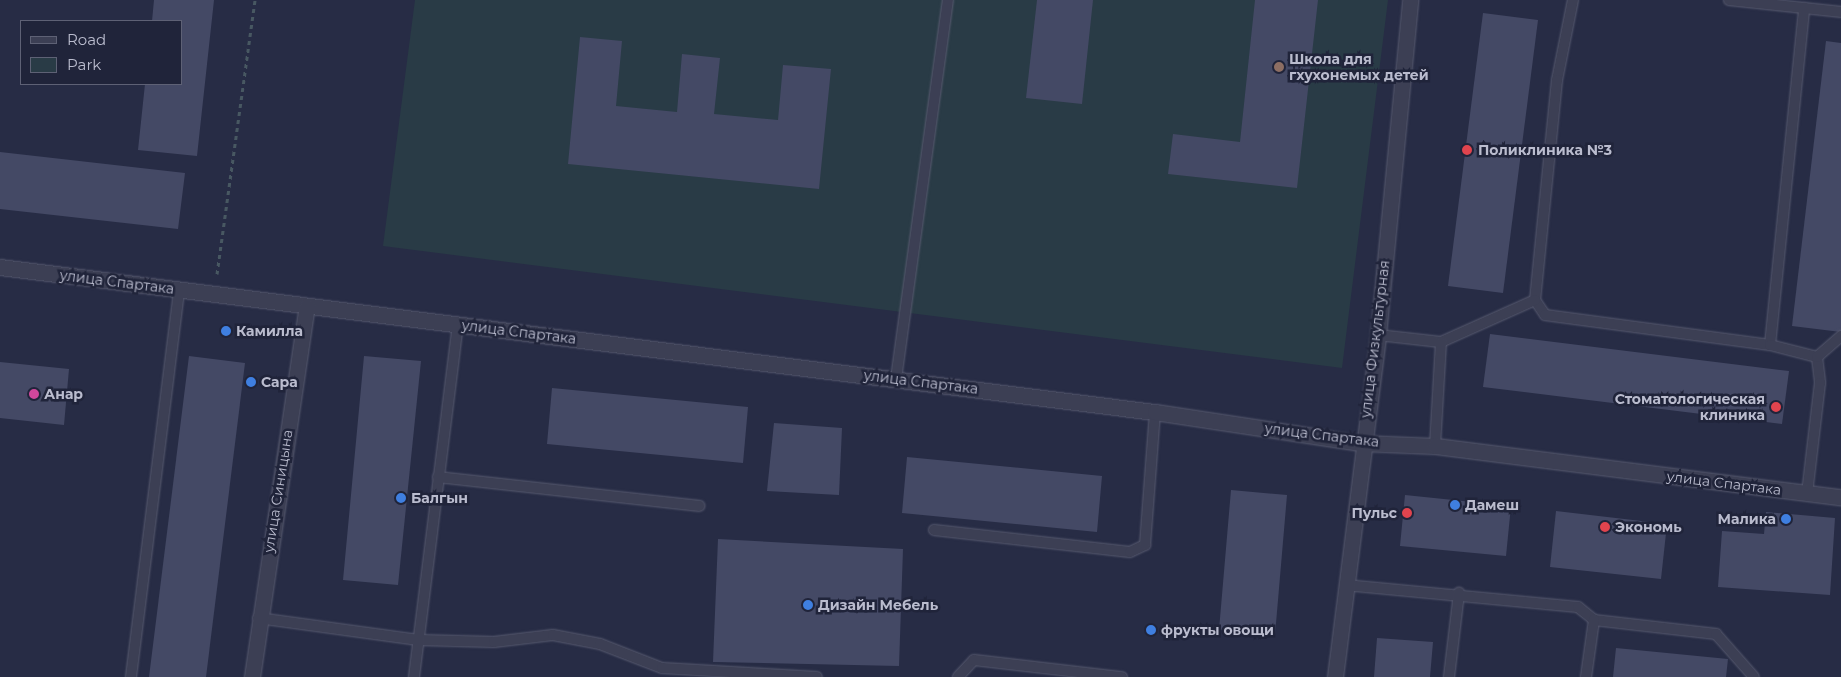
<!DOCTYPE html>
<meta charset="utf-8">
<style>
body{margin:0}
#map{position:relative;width:1841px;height:677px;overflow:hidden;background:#272c45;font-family:Montserrat,sans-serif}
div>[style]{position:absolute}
.green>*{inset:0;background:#293b46}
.building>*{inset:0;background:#444965}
.path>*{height:3px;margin-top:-1.5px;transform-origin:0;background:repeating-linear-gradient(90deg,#485862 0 4px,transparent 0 8px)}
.roads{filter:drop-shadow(0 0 1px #575a6f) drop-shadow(0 0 1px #575a6f)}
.service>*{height:10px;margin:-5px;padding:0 5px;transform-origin:5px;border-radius:5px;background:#3c3f54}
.minor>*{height:15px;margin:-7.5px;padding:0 7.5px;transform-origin:7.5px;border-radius:7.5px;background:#3c3f54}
.dots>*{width:14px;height:14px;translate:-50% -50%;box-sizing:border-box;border:2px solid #20243a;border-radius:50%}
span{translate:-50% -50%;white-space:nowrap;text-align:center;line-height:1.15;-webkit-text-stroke:5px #20243a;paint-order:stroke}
.poi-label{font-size:14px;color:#babcce;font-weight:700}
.left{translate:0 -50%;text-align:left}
.right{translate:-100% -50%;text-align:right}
.street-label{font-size:14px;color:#babcce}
.legend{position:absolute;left:20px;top:20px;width:162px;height:65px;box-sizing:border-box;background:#20243a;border:1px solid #5e6175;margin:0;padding:6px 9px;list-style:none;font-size:15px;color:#babcce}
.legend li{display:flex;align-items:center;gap:10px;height:25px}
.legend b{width:25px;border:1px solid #5e6175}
</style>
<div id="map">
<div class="green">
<i style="clip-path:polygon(415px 0,1388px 0,1342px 368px,383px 246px)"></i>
</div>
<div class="building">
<i style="clip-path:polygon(154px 0,214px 0,197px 156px,138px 150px,145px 84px,181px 84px,181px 21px,152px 21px)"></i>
<i style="clip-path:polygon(1037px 0,1093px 0,1082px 104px,1026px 98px)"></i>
<i style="clip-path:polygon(1255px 0,1318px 0,1297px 188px,1168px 174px,1173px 134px,1240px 142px)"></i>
<i style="clip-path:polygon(1483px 13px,1538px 20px,1503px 293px,1448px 286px)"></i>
<i style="clip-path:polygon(580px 37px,622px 41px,616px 106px,677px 112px,682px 54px,720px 58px,714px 114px,778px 120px,783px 65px,831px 69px,819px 189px,568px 164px)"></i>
<i style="clip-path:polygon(1826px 41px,1841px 43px,1841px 332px,1792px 326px)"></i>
<i style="clip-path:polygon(0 152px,185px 173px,178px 229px,0 209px)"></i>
<i style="clip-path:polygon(1490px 334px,1789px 371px,1782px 424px,1483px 387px)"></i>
<i style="clip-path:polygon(189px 356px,245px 363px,206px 677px,149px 677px)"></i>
<i style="clip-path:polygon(364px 356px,421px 361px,398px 585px,343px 580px)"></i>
<i style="clip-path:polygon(0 362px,69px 369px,64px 425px,0 418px)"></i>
<i style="clip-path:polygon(552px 388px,748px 407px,743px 463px,547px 444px)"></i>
<i style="clip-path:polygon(774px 423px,842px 428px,839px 495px,767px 491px)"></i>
<i style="clip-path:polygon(907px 457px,1102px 476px,1097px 532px,902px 513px)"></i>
<i style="clip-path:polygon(1231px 490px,1287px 495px,1275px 635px,1219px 630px)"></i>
<i style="clip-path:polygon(1405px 495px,1511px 506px,1506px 556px,1400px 546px)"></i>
<i style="clip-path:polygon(1556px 511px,1667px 524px,1661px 579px,1550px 567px)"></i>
<i style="clip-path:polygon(1766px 512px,1835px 518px,1830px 595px,1718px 587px,1722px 531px,1764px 534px)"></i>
<i style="clip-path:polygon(718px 539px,903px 549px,899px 666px,713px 662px)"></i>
<i style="clip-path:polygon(1377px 638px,1433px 642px,1430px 677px,1374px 677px)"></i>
<i style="clip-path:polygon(1616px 648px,1728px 659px,1726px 677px,1613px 677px)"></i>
</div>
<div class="path">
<i style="left:217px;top:274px;width:277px;rotate:-82.1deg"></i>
</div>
<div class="roads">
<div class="service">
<i style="left:1573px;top:0;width:82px;rotate:101.3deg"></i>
<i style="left:1557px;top:80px;width:221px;rotate:95.7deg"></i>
<i style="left:1535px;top:300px;width:18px;rotate:56deg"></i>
<i style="left:1545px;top:315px;width:227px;rotate:7.6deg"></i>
<i style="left:1770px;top:345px;width:339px;rotate:-84.2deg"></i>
<i style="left:1729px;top:0;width:113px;rotate:6.1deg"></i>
<i style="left:1378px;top:335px;width:63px;rotate:6.3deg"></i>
<i style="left:1441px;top:342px;width:103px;rotate:-24.1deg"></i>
<i style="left:1770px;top:345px;width:49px;rotate:14.3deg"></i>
<i style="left:1817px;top:357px;width:26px;rotate:83deg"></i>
<i style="left:1820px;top:383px;width:111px;rotate:96.7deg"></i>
<i style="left:1817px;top:357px;width:32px;rotate:-41deg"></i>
<i style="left:896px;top:379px;width:383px;rotate:-82.2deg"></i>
<i style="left:1435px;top:446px;width:104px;rotate:-86.7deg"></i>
<i style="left:438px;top:477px;width:263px;rotate:6.3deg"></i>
<i style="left:934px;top:530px;width:197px;rotate:6.4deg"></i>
<i style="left:1130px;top:552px;width:17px;rotate:-25deg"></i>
<i style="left:1145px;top:545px;width:133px;rotate:-85.7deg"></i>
<i style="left:1345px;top:585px;width:234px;rotate:5.4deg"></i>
<i style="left:1578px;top:607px;width:21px;rotate:39deg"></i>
<i style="left:1594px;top:620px;width:123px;rotate:6.5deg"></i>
<i style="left:1716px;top:634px;width:57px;rotate:48.5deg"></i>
<i style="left:258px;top:618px;width:162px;rotate:7.8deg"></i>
<i style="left:419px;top:640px;width:75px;rotate:1.5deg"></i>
<i style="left:494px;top:642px;width:59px;rotate:-6.8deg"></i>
<i style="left:553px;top:635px;width:48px;rotate:10.8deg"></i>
<i style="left:600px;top:644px;width:66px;rotate:21.2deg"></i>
<i style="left:662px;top:668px;width:155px;rotate:3.3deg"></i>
<i style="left:131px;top:677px;width:390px;rotate:-82.9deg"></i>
<i style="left:414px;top:677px;width:355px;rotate:-82.9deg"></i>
<i style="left:958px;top:677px;width:23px;rotate:-47deg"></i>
<i style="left:974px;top:660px;width:149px;rotate:6.6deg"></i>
<i style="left:1449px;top:677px;width:85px;rotate:-83.2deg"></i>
<i style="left:1586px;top:677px;width:58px;rotate:-82deg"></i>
</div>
<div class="minor">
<i style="left:0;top:267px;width:1164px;rotate:7.16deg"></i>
<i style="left:1155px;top:412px;width:208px;rotate:8.6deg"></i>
<i style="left:1361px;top:443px;width:74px;rotate:2.3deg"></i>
<i style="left:1435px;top:446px;width:409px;rotate:7.2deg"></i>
<i style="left:252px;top:677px;width:375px;rotate:-81.6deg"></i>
<i style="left:1335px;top:677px;width:345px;rotate:-82.8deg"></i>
<i style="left:1378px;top:335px;width:337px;rotate:-84.5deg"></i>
</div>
</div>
<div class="dots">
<i style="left:1279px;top:67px;background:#8d6e63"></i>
<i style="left:1467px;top:150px;background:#e0444e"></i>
<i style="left:226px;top:331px;background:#3f7fe0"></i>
<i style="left:251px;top:382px;background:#3f7fe0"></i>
<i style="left:34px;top:394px;background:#d1479c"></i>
<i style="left:1776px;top:407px;background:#e0444e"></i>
<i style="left:401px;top:498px;background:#3f7fe0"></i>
<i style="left:1455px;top:505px;background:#3f7fe0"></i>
<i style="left:1407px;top:513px;background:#e0444e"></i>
<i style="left:1786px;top:519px;background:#3f7fe0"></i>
<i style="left:1605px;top:527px;background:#e0444e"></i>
<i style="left:808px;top:605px;background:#3f7fe0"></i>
<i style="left:1151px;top:630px;background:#3f7fe0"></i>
</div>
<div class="poi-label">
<span class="left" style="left:1289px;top:67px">Школа для<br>гхухонемых детей</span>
<span class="left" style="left:1478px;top:150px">Поликлиника №3</span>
<span class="left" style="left:236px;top:331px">Камилла</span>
<span class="left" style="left:261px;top:382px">Сара</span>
<span class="left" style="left:44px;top:394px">Анар</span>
<span class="right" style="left:1765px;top:407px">Стоматологическая<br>клиника</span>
<span class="left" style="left:411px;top:498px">Балгын</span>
<span class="left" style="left:1465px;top:505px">Дамеш</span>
<span class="right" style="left:1397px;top:513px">Пульс</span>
<span class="right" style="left:1776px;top:519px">Малика</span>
<span class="left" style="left:1615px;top:527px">Экономь</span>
<span class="left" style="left:818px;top:605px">Дизайн Мебель</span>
<span class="left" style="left:1161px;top:630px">фрукты овощи</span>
</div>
<div class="street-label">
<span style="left:117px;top:282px;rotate:7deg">улица Спартака</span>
<span style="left:519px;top:332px;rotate:7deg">улица Спартака</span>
<span style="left:1375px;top:339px;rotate:-83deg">улица Физкультурная</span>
<span style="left:921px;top:382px;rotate:7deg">улица Спартака</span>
<span style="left:1322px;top:435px;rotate:7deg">улица Спартака</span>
<span style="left:1724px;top:483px;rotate:7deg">улица Спартака</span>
<span style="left:278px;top:491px;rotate:-81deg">улица Синицына</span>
</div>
<ul class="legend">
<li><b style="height:6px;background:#3c3f54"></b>Road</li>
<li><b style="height:14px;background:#293b46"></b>Park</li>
</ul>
</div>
